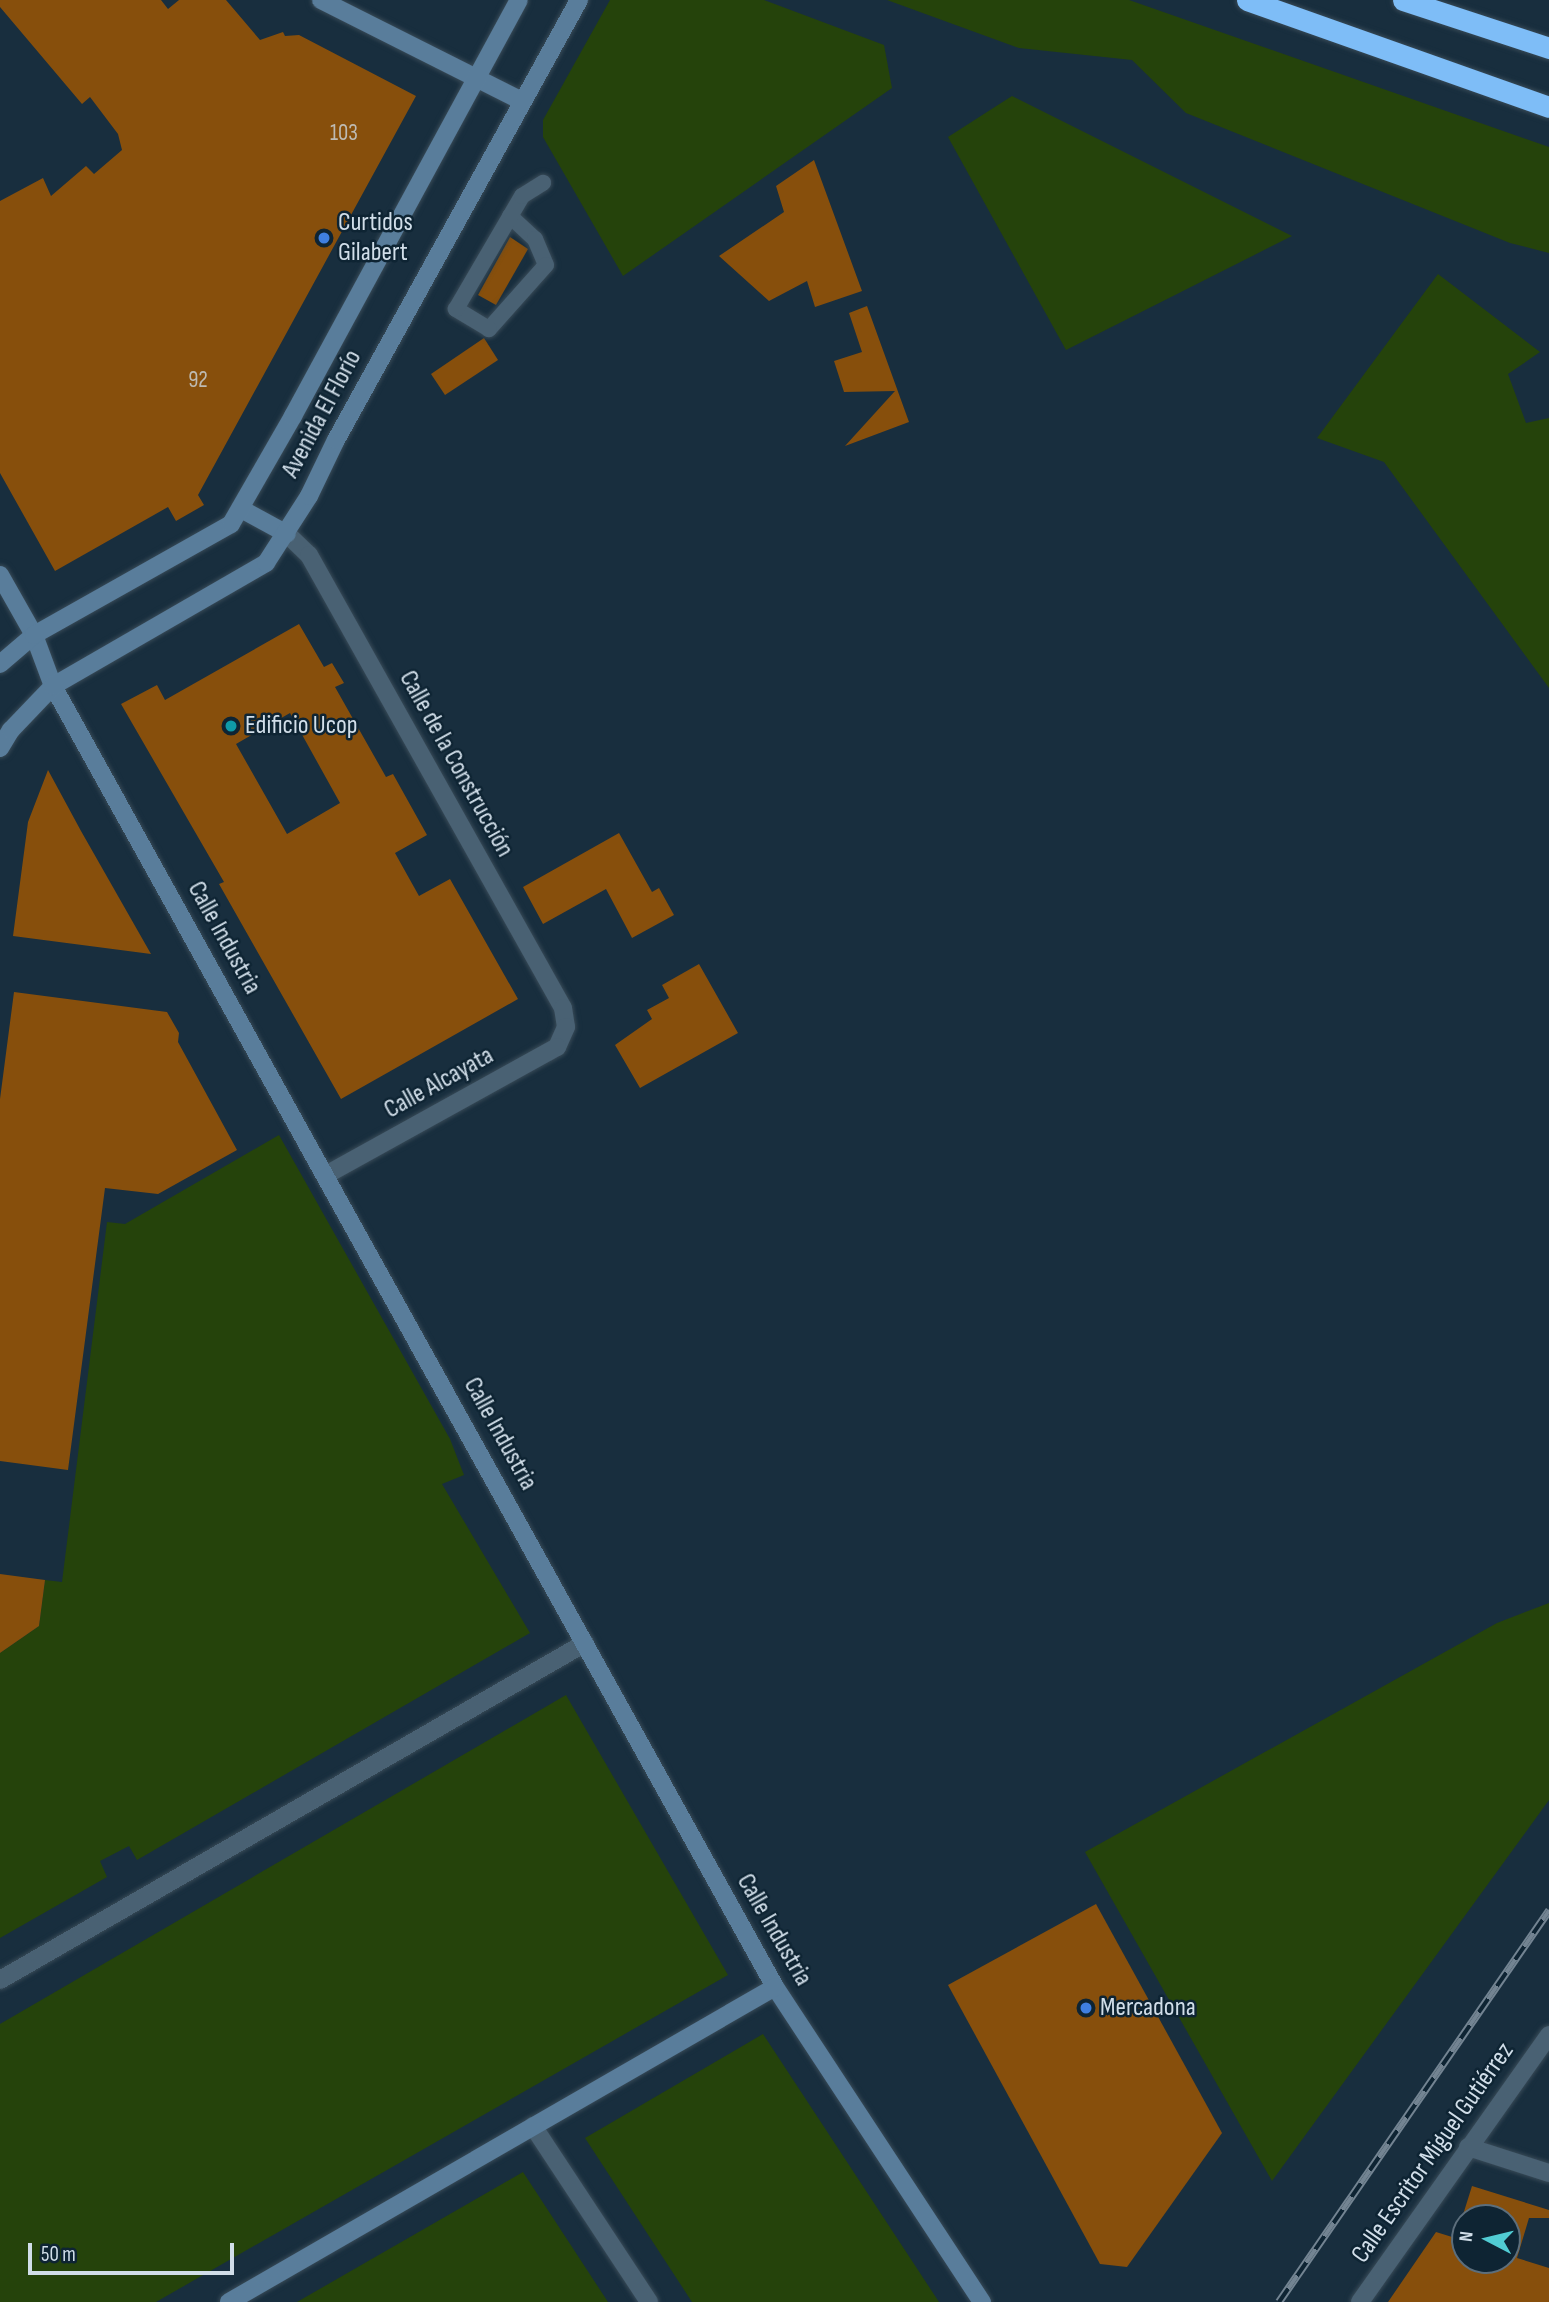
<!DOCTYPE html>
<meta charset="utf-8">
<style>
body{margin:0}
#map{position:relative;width:1549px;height:2302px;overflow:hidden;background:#182e3e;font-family:"Sofia Sans Condensed",sans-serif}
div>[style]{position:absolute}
.green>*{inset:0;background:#25430b}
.building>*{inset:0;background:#874f0c}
.roads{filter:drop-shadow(0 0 2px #384a57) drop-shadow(0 0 2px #384a57)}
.lane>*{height:16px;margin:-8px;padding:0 8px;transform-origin:8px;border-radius:8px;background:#496173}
.street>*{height:18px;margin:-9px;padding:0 9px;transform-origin:9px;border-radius:9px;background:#496173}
.secondary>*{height:18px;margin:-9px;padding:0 9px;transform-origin:9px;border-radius:9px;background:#597d9b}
.highway>*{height:21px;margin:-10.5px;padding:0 10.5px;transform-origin:10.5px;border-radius:10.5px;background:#7ebdf7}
.rail>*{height:8px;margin-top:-4px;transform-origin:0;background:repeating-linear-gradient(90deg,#0e2433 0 16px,#738492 0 32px);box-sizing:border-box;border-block:2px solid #738492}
.dots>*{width:19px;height:19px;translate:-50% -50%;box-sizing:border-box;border:4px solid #0e2433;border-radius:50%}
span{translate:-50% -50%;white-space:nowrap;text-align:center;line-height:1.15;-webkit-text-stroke:5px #0e2433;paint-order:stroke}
.number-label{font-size:23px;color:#bebab2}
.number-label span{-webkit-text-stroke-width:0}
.poi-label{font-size:26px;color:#d1dee9}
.left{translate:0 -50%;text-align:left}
.street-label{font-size:26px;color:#d1dee9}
.north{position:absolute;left:1451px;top:2204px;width:70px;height:70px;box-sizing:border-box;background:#0e2433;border:2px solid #5c6e7c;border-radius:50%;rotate:277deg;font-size:19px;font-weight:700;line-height:28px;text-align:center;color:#d1dee9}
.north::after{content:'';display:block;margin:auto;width:24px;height:32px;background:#51ccd3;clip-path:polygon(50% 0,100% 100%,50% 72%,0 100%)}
.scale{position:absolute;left:28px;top:2243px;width:206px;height:32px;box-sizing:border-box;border:4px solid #d1dee9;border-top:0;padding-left:9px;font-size:21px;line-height:24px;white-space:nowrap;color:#d1dee9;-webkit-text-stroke:5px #0e2433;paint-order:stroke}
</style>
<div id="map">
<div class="green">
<i style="clip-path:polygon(610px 0,764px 0,884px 45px,892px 88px,623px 276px,543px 137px,543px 120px)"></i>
<i style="clip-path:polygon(887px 0,1129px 0,1549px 147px,1549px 253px,1510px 243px,1186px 113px,1132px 60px,1019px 48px)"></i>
<i style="clip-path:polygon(1012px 96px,1292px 236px,1066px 350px,948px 137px)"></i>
<i style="clip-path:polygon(1438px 274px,1540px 352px,1508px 374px,1526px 423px,1549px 418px,1549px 688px,1384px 462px,1317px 438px)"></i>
<i style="clip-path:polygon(279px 1135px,450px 1439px,464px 1475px,442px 1484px,530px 1633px,137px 1860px,129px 1846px,100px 1861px,107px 1877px,0 1938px,0 1653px,39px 1626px,45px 1580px,62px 1582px,107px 1222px,125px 1224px)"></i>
<i style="clip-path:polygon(1549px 1603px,1549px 1800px,1272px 2181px,1085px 1852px,1497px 1623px)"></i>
<i style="clip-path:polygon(566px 1695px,728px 1975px,156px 2302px,0 2302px,0 2024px)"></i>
<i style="clip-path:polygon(763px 2034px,939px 2302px,692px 2302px,585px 2138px)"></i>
<i style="clip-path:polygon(523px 2172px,608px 2302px,297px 2302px)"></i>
</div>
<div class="building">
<i style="clip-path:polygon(0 0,161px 0,168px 9px,179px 0,226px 0,260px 40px,283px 32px,285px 36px,299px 35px,416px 96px,198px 495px,204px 505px,176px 521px,168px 507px,55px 571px,0 473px,0 201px,43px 178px,51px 196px,86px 166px,94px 174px,122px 150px,118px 134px,90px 97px,82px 104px,0 7px)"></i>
<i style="clip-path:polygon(814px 160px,862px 291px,815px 307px,807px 281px,769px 301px,719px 256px,784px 212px,776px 186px)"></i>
<i style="clip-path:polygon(510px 237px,528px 249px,496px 305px,478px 295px)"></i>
<i style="clip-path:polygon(867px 306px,909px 422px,845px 446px,895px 391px,844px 392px,834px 361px,862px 352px,849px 313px)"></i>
<i style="clip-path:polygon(484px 338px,498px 360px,445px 395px,431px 374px)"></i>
<i style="clip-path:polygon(evenodd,299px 624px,324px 667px,332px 663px,344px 683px,335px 687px,386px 777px,393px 774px,427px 835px,395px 853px,419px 896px,450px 879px,518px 999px,341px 1099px,219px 884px,224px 882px,121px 704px,157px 685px,165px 700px,299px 624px,290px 713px,340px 803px,287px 834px,236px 744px,290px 713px)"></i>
<i style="clip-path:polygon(48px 770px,81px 831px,151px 954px,13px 936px,28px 822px)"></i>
<i style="clip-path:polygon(619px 833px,652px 892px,659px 888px,674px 915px,632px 938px,606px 889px,543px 924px,523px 887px)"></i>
<i style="clip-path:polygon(699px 964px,738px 1033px,640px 1088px,615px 1045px,652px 1019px,647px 1010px,669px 998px,662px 985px)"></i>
<i style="clip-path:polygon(14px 992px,167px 1012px,179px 1033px,178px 1042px,237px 1150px,158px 1194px,105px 1188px,68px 1470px,0 1461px,0 1099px)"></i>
<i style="clip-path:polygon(0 1574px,45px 1580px,39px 1626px,0 1653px)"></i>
<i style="clip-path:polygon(1096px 1904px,1222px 2133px,1127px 2267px,1100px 2264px,948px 1985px)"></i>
<i style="clip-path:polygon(1472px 2186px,1549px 2210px,1549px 2218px,1529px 2218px,1517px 2258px,1549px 2268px,1549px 2302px,1388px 2302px,1436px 2232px,1465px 2241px,1465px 2260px,1507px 2260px,1507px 2218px,1462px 2218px)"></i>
</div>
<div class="roads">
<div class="lane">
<i style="left:510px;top:216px;width:34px;rotate:43deg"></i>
<i style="left:535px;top:239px;width:28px;rotate:67deg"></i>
<i style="left:546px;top:265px;width:86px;rotate:131.7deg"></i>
<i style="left:489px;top:329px;width:39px;rotate:-149deg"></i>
<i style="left:456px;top:309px;width:131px;rotate:-59.7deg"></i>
<i style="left:522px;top:196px;width:25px;rotate:-32deg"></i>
</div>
<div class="street">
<i style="left:287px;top:534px;width:30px;rotate:44deg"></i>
<i style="left:309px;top:555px;width:519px;rotate:60.72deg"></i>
<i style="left:563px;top:1008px;width:19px;rotate:81deg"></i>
<i style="left:566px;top:1027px;width:22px;rotate:114deg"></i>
<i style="left:557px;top:1047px;width:264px;rotate:151deg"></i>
<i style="left:0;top:1980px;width:675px;rotate:-29.94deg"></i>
<i style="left:533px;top:2126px;width:211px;rotate:56.6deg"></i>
<i style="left:1468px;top:2147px;width:85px;rotate:17.8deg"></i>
<i style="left:1360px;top:2302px;width:327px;rotate:-54.7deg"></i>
</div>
<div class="secondary">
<i style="left:321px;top:0;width:225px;rotate:26.7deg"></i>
<i style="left:241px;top:509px;width:52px;rotate:28.5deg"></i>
<i style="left:0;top:575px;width:69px;rotate:60.5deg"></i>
<i style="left:34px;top:635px;width:54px;rotate:69.6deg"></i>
<i style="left:53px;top:686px;width:1488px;rotate:60.97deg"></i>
<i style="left:775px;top:1987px;width:377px;rotate:56.7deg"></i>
<i style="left:0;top:664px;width:45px;rotate:-40.5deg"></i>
<i style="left:34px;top:635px;width:226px;rotate:-29.4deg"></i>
<i style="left:231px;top:524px;width:125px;rotate:-60.1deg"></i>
<i style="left:293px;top:416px;width:473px;rotate:-61.5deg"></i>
<i style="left:0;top:748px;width:21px;rotate:-59deg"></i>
<i style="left:11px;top:730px;width:61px;rotate:-46.3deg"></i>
<i style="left:53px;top:686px;width:246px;rotate:-30deg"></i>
<i style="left:266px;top:563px;width:80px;rotate:-57.3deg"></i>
<i style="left:309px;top:496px;width:62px;rotate:-64.3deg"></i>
<i style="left:336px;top:440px;width:503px;rotate:-61.09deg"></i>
<i style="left:229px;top:2302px;width:630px;rotate:-29.98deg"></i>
</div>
<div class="highway">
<i style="left:1247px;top:0;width:320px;rotate:19.5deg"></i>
<i style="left:1403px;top:0;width:154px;rotate:18.2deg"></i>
</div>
</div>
<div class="rail">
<i style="left:1279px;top:2302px;width:476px;rotate:-55.4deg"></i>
</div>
<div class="dots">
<i style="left:324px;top:238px;background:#3f7fe0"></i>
<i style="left:231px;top:726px;background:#0f9aa8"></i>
<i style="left:1086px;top:2008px;background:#3f7fe0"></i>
</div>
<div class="number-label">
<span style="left:344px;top:133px">103</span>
<span style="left:198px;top:380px">92</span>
</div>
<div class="poi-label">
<span class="left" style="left:338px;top:238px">Curtidos<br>Gilabert</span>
<span class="left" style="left:245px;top:726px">Edificio Ucop</span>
<span class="left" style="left:1100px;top:2008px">Mercadona</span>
</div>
<div class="street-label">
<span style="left:322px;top:414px;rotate:-62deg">Avenida El Florío</span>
<span style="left:456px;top:764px;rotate:61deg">Calle de la Construcción</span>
<span style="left:224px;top:938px;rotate:61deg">Calle Industria</span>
<span style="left:439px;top:1083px;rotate:-29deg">Calle Alcayata</span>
<span style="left:500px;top:1434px;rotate:61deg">Calle Industria</span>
<span style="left:774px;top:1930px;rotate:60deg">Calle Industria</span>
<span style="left:1433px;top:2153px;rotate:-55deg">Calle Escritor Miguel Gutiérrez</span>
</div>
<div class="north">N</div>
<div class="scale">50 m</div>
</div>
